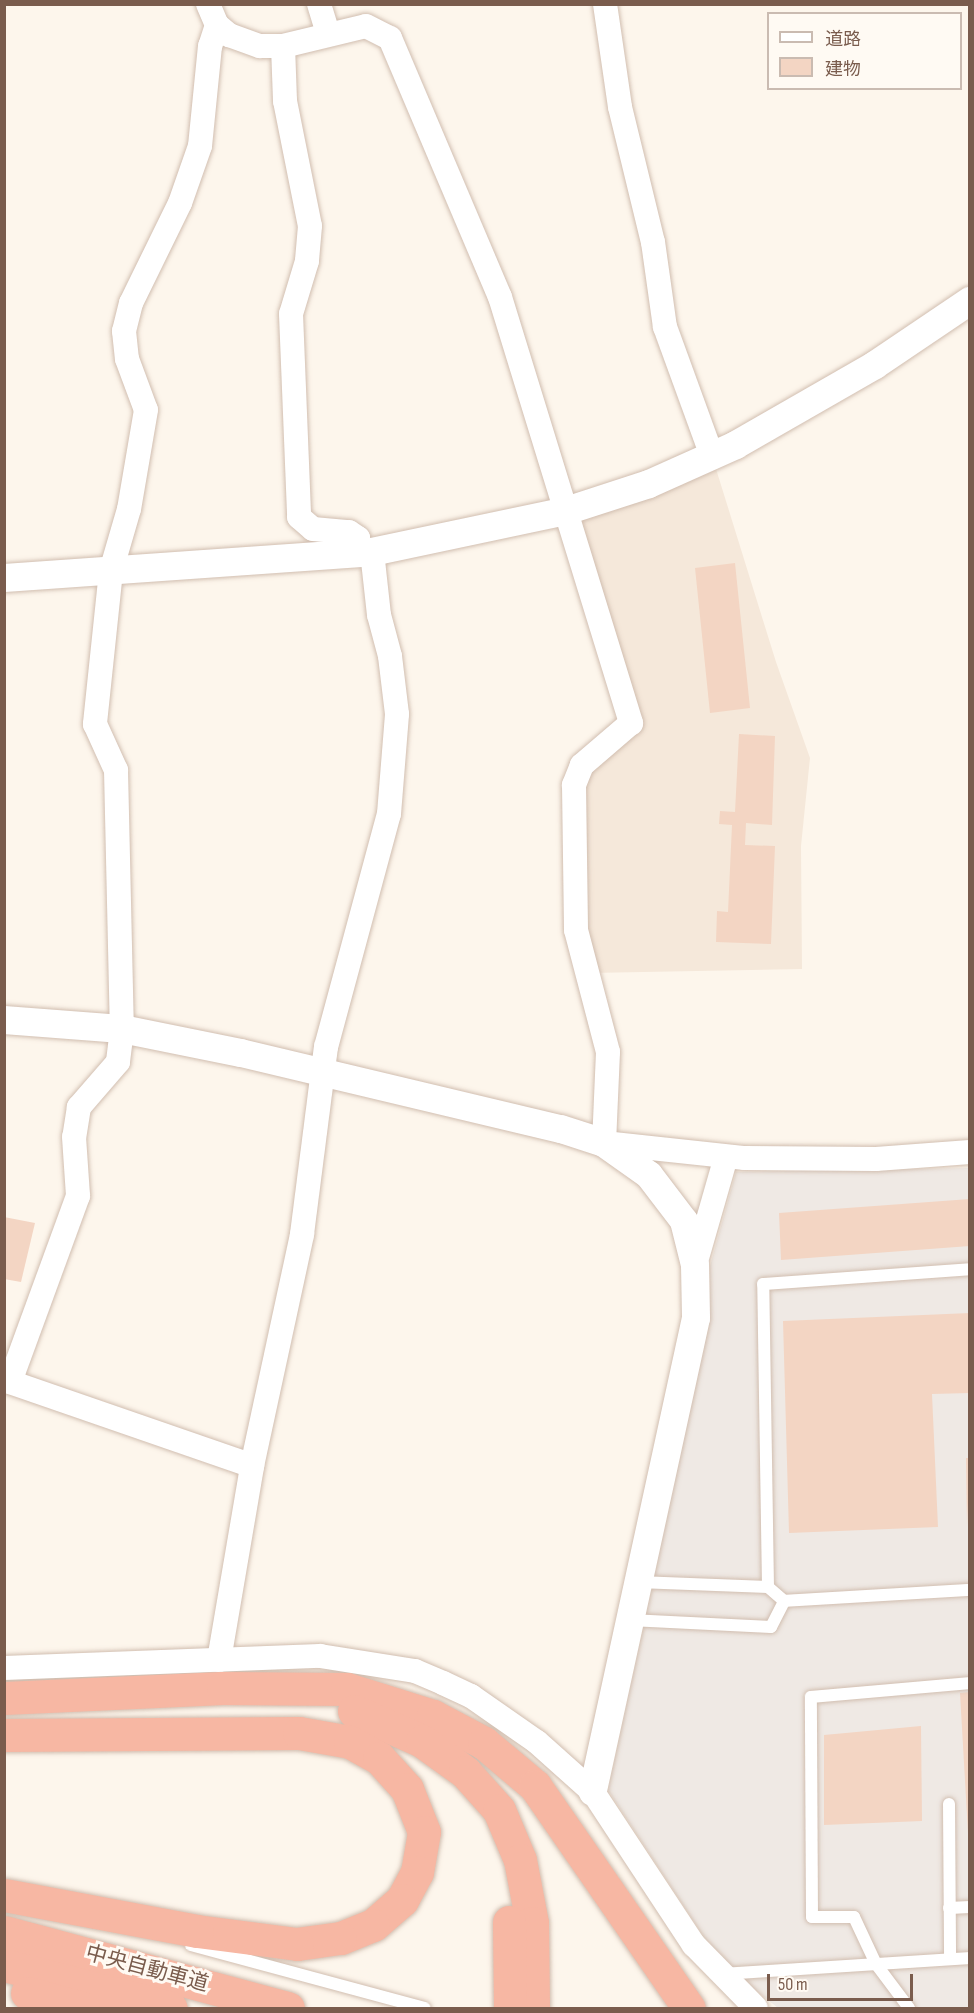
<!DOCTYPE html>
<meta charset="utf-8">
<style>
body{margin:0}
#map{position:relative;width:974px;height:2013px;overflow:hidden;background:#fdf6ec;font-family:"Sofia Sans Condensed","Noto Sans JP",sans-serif}
div>[style]{position:absolute}
.residential>*{inset:0;background:#f5e8da}
.industrial>*{inset:0;background:#efe9e4}
.building>*{inset:0;background:#f3d5c3}
.roads{filter:drop-shadow(0 0 2px #d1beb0) drop-shadow(0 0 2px #d1beb0)}
.service>*{height:12px;margin:-6px;padding:0 6px;transform-origin:6px;border-radius:6px;background:#fff}
.minor>*{height:24px;margin:-12px;padding:0 12px;transform-origin:12px;border-radius:12px;background:#fff}
.tertiary>*{height:28px;margin:-14px;padding:0 14px;transform-origin:14px;border-radius:14px;background:#fff}
.motorway>*{height:33px;margin:-16.5px;padding:0 16.5px;transform-origin:16.5px;border-radius:16.5px;background:#f7b7a3}
span{translate:-50% -50%;white-space:nowrap;text-align:center;line-height:1.15;-webkit-text-stroke:6px #fffaf3;paint-order:stroke}
.street-label{font-size:21px;color:#7a5c4d}
.frame{position:absolute;inset:0;border:6px solid #7a5c4d;pointer-events:none}
.legend{position:absolute;left:767px;top:12px;width:195px;height:78px;box-sizing:border-box;background:#fffaf3;border:2px solid #cabbb1;margin:0;padding:8px 10px;list-style:none;font-size:18px;color:#7a5c4d}
.legend li{display:flex;align-items:center;gap:12px;height:30px}
.legend b{width:30px;border:2px solid #cabbb1}
.scale{position:absolute;left:767px;top:1974px;width:146px;height:27px;box-sizing:border-box;border:3px solid #7a5c4d;border-top:0;padding-left:8px;font-size:18px;line-height:21px;white-space:nowrap;color:#7a5c4d;-webkit-text-stroke:4px #fffaf3;paint-order:stroke}
</style>
<div id="map">
<div class="residential">
<i style="clip-path:polygon(712px 456px,776px 662px,810px 758px,801px 846px,802px 969px,590px 973px,574px 785px,631px 723px,566px 511px)"></i>
</div>
<div class="industrial">
<i style="clip-path:polygon(969px 1168px,969px 2008px,778px 2008px,748px 1984px,704px 1937px,608px 1790px,710px 1319px,710px 1266px,736px 1172px)"></i>
</div>
<div class="building">
<i style="clip-path:polygon(735px 563px,750px 708px,710px 713px,695px 568px)"></i>
<i style="clip-path:polygon(739px 734px,775px 736px,772px 825px,746px 823px,745px 845px,775px 846px,771px 944px,716px 942px,717px 911px,728px 912px,732px 825px,719px 824px,720px 811px,735px 812px)"></i>
<i style="clip-path:polygon(970px 1199px,970px 1246px,781px 1260px,779px 1213px)"></i>
<i style="clip-path:polygon(4px 1217px,35px 1223px,21px 1282px,4px 1279px)"></i>
<i style="clip-path:polygon(970px 1313px,970px 1393px,932px 1394px,938px 1527px,789px 1533px,783px 1321px)"></i>
<i style="clip-path:polygon(966px 1458px,970px 1458px,967px 1526px)"></i>
<i style="clip-path:polygon(970px 1692px,970px 1833px,968px 1833px,960px 1693px)"></i>
<i style="clip-path:polygon(921px 1726px,922px 1821px,824px 1825px,824px 1735px)"></i>
</div>
<div class="roads">
<div class="service">
<i style="left:638px;top:1582px;width:130px;rotate:2.2deg"></i>
<i style="left:768px;top:1587px;width:21px;rotate:41deg"></i>
<i style="left:768px;top:1587px;width:303px;rotate:-90.9deg"></i>
<i style="left:763px;top:1284px;width:208px;rotate:-4.1deg"></i>
<i style="left:630px;top:1620px;width:141px;rotate:2.8deg"></i>
<i style="left:771px;top:1627px;width:29px;rotate:-63deg"></i>
<i style="left:784px;top:1601px;width:186px;rotate:-3.4deg"></i>
<i style="left:949px;top:1804px;width:155px;rotate:89.6deg"></i>
<i style="left:949px;top:1908px;width:21px;rotate:-3deg"></i>
<i style="left:191px;top:1945px;width:242px;rotate:15.1deg"></i>
<i style="left:722px;top:1974px;width:249px;rotate:-3.7deg"></i>
<i style="left:909px;top:2008px;width:55px;rotate:-126.9deg"></i>
<i style="left:876px;top:1964px;width:52px;rotate:-115.1deg"></i>
<i style="left:854px;top:1917px;width:42px;rotate:180deg"></i>
<i style="left:812px;top:1917px;width:220px;rotate:-90.3deg"></i>
<i style="left:811px;top:1697px;width:160px;rotate:-5deg"></i>
</div>
<div class="minor">
<i style="left:208px;top:4px;width:23px;rotate:67deg"></i>
<i style="left:217px;top:25px;width:16px;rotate:40deg"></i>
<i style="left:229px;top:35px;width:33px;rotate:20deg"></i>
<i style="left:260px;top:46px;width:23px"></i>
<i style="left:283px;top:46px;width:85px;rotate:-13.5deg"></i>
<i style="left:366px;top:26px;width:27px;rotate:27deg"></i>
<i style="left:390px;top:38px;width:281px;rotate:67deg"></i>
<i style="left:500px;top:297px;width:446px;rotate:72.9deg"></i>
<i style="left:631px;top:723px;width:65px;rotate:139.4deg"></i>
<i style="left:582px;top:765px;width:22px;rotate:112deg"></i>
<i style="left:574px;top:785px;width:145px;rotate:89.2deg"></i>
<i style="left:576px;top:930px;width:126px;rotate:75.3deg"></i>
<i style="left:608px;top:1052px;width:91px;rotate:92.5deg"></i>
<i style="left:604px;top:1143px;width:142px;rotate:6.1deg"></i>
<i style="left:745px;top:1158px;width:131px;rotate:0.4deg"></i>
<i style="left:876px;top:1159px;width:94px;rotate:-4.3deg"></i>
<i style="left:319px;top:4px;width:31px;rotate:73deg"></i>
<i style="left:605px;top:4px;width:104px;rotate:81.7deg"></i>
<i style="left:620px;top:107px;width:139px;rotate:76.3deg"></i>
<i style="left:653px;top:242px;width:86px;rotate:82deg"></i>
<i style="left:665px;top:327px;width:137px;rotate:70deg"></i>
<i style="left:217px;top:25px;width:22px;rotate:108deg"></i>
<i style="left:210px;top:46px;width:100px;rotate:95.7deg"></i>
<i style="left:200px;top:146px;width:60px;rotate:109.3deg"></i>
<i style="left:180px;top:203px;width:111px;rotate:116.1deg"></i>
<i style="left:131px;top:303px;width:29px;rotate:104deg"></i>
<i style="left:124px;top:331px;width:28px;rotate:84deg"></i>
<i style="left:127px;top:359px;width:54px;rotate:69.6deg"></i>
<i style="left:146px;top:410px;width:100px;rotate:99.7deg"></i>
<i style="left:129px;top:509px;width:65px;rotate:106.2deg"></i>
<i style="left:111px;top:571px;width:154px;rotate:96deg"></i>
<i style="left:95px;top:724px;width:51px;rotate:65.5deg"></i>
<i style="left:116px;top:770px;width:259px;rotate:88.7deg"></i>
<i style="left:122px;top:1029px;width:33px;rotate:97deg"></i>
<i style="left:118px;top:1062px;width:60px;rotate:130.9deg"></i>
<i style="left:79px;top:1107px;width:30px;rotate:99deg"></i>
<i style="left:74px;top:1137px;width:59px;rotate:86.1deg"></i>
<i style="left:78px;top:1196px;width:198px;rotate:110.1deg"></i>
<i style="left:10px;top:1382px;width:256px;rotate:19.1deg"></i>
<i style="left:283px;top:46px;width:55px;rotate:87.9deg"></i>
<i style="left:285px;top:101px;width:127px;rotate:78.7deg"></i>
<i style="left:310px;top:226px;width:35px;rotate:95deg"></i>
<i style="left:307px;top:261px;width:55px;rotate:106.8deg"></i>
<i style="left:291px;top:314px;width:203px;rotate:87.7deg"></i>
<i style="left:299px;top:517px;width:18px;rotate:41deg"></i>
<i style="left:313px;top:529px;width:36px;rotate:5deg"></i>
<i style="left:349px;top:532px;width:11px;rotate:34deg"></i>
<i style="left:358px;top:538px;width:14px;rotate:86deg"></i>
<i style="left:695px;top:1265px;width:112px;rotate:-74deg"></i>
<i style="left:219px;top:1660px;width:197px;rotate:-80.3deg"></i>
<i style="left:252px;top:1466px;width:237px;rotate:-77.8deg"></i>
<i style="left:302px;top:1234px;width:189px;rotate:-82.7deg"></i>
<i style="left:326px;top:1047px;width:241px;rotate:-74.9deg"></i>
<i style="left:389px;top:814px;width:100px;rotate:-85.4deg"></i>
<i style="left:397px;top:714px;width:58px;rotate:-96.9deg"></i>
<i style="left:390px;top:656px;width:42px;rotate:-105deg"></i>
<i style="left:379px;top:615px;width:63px;rotate:-96.3deg"></i>
<i style="left:4px;top:1668px;width:316px;rotate:-2.2deg"></i>
<i style="left:320px;top:1656px;width:96px;rotate:9deg"></i>
<i style="left:415px;top:1671px;width:30px;rotate:23deg"></i>
<i style="left:443px;top:1683px;width:31px;rotate:25deg"></i>
<i style="left:471px;top:1696px;width:80px;rotate:34.9deg"></i>
<i style="left:537px;top:1742px;width:75px;rotate:41.8deg"></i>
<i style="left:593px;top:1792px;width:183px;rotate:56.6deg"></i>
<i style="left:694px;top:1945px;width:88px;rotate:45.5deg"></i>
</div>
<div class="tertiary">
<i style="left:4px;top:578px;width:369px;rotate:-4deg"></i>
<i style="left:372px;top:552px;width:198px;rotate:-11.9deg"></i>
<i style="left:566px;top:511px;width:87px;rotate:-18deg"></i>
<i style="left:649px;top:484px;width:95px;rotate:-24.1deg"></i>
<i style="left:736px;top:445px;width:160px;rotate:-29.9deg"></i>
<i style="left:875px;top:365px;width:115px;rotate:-34deg"></i>
<i style="left:4px;top:1020px;width:118px;rotate:4.4deg"></i>
<i style="left:122px;top:1029px;width:121px;rotate:11.4deg"></i>
<i style="left:241px;top:1053px;width:329px;rotate:13.4deg"></i>
<i style="left:561px;top:1129px;width:45px;rotate:18deg"></i>
<i style="left:604px;top:1143px;width:55px;rotate:35.4deg"></i>
<i style="left:649px;top:1175px;width:58px;rotate:52.7deg"></i>
<i style="left:684px;top:1221px;width:45px;rotate:76deg"></i>
<i style="left:695px;top:1265px;width:53px;rotate:88.9deg"></i>
<i style="left:696px;top:1318px;width:485px;rotate:102.3deg"></i>
</div>
<div class="motorway">
<i style="left:4px;top:1698px;width:219px;rotate:-2.6deg"></i>
<i style="left:223px;top:1688px;width:124px;rotate:0.5deg"></i>
<i style="left:347px;top:1689px;width:90px;rotate:17.4deg"></i>
<i style="left:433px;top:1716px;width:58px;rotate:27.9deg"></i>
<i style="left:484px;top:1743px;width:67px;rotate:40.1deg"></i>
<i style="left:535px;top:1786px;width:270px;rotate:55.3deg"></i>
<i style="left:354px;top:1711px;width:74px;rotate:23.8deg"></i>
<i style="left:422px;top:1741px;width:53px;rotate:35.8deg"></i>
<i style="left:465px;top:1772px;width:51px;rotate:48.2deg"></i>
<i style="left:499px;top:1810px;width:54px;rotate:67.2deg"></i>
<i style="left:520px;top:1860px;width:64px;rotate:79.2deg"></i>
<i style="left:532px;top:1923px;width:85px;rotate:89.3deg"></i>
<i style="left:4px;top:1735px;width:295px;rotate:-0.4deg"></i>
<i style="left:299px;top:1733px;width:52px;rotate:10deg"></i>
<i style="left:350px;top:1742px;width:33px;rotate:29deg"></i>
<i style="left:379px;top:1758px;width:42px;rotate:47.9deg"></i>
<i style="left:407px;top:1789px;width:46px;rotate:68.4deg"></i>
<i style="left:424px;top:1832px;width:41px;rotate:99.9deg"></i>
<i style="left:417px;top:1872px;width:32px;rotate:118deg"></i>
<i style="left:402px;top:1900px;width:38px;rotate:139deg"></i>
<i style="left:373px;top:1925px;width:35px;rotate:158deg"></i>
<i style="left:340px;top:1938px;width:43px;rotate:172.1deg"></i>
<i style="left:297px;top:1944px;width:101px;rotate:-172.6deg"></i>
<i style="left:197px;top:1931px;width:196px;rotate:-169.4deg"></i>
<i style="left:509px;top:1922px;width:86px;rotate:89.3deg"></i>
<i style="left:4px;top:1932px;width:294px;rotate:15deg"></i>
<i style="left:4px;top:1965px;width:172px;rotate:14.4deg"></i>
<i style="left:27px;top:1993px;width:58px;rotate:15deg"></i>
</div>
</div>
<div class="street-label">
<span style="left:147px;top:1969px;rotate:15deg">中央自動車道</span>
</div>
<div class="frame"></div>
<ul class="legend">
<li><b style="height:8px;background:#fff"></b>道路</li>
<li><b style="height:16px;background:#f3d5c3"></b>建物</li>
</ul>
<div class="scale">50 m</div>
</div>
